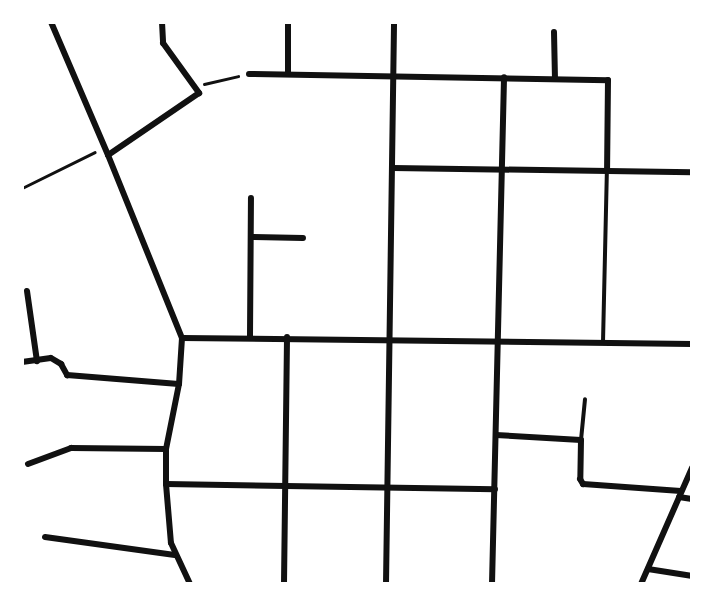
<!DOCTYPE html>
<style>
body{margin:0}
#map{position:relative;width:714px;height:606px;overflow:hidden;background:#fff;font-family:"Sofia Sans Condensed",sans-serif}
div>[style]{position:absolute}
.path>*{height:3px;margin:-1.5px;padding:0 1.5px;transform-origin:1.5px;border-radius:1.5px;background:#111}
.service>*{height:4px;margin:-2px;padding:0 2px;transform-origin:2px;border-radius:2px;background:#111}
.minor>*{height:6px;margin:-3px;padding:0 3px;transform-origin:3px;border-radius:3px;background:#111}
span{translate:-50% -50%;white-space:nowrap;text-align:center;line-height:1.15;-webkit-text-stroke:6px #fff;paint-order:stroke}
.frame{position:absolute;inset:0;border:24px solid #fff;pointer-events:none}
</style>
<div id="map">
<div class="path">
<i style="left:204px;top:84px;width:35px;rotate:-13deg"></i>
<i style="left:22px;top:188px;width:81px;rotate:-26.3deg"></i>
</div>
<div class="service">
<i style="left:603px;top:342px;width:170px;rotate:-88.7deg"></i>
<i style="left:581px;top:440px;width:41px;rotate:-84.4deg"></i>
</div>
<div class="minor">
<i style="left:51px;top:22px;width:145px;rotate:66.8deg"></i>
<i style="left:162px;top:22px;width:21px;rotate:87deg"></i>
<i style="left:163px;top:43px;width:62px;rotate:54.2deg"></i>
<i style="left:199px;top:93px;width:110px;rotate:145.7deg"></i>
<i style="left:108px;top:155px;width:197px;rotate:68deg"></i>
<i style="left:182px;top:338px;width:46px;rotate:93.7deg"></i>
<i style="left:179px;top:384px;width:66px;rotate:101.3deg"></i>
<i style="left:166px;top:449px;width:35px;rotate:90deg"></i>
<i style="left:166px;top:484px;width:59px;rotate:85.2deg"></i>
<i style="left:171px;top:543px;width:45px;rotate:65.1deg"></i>
<i style="left:554px;top:32px;width:47px;rotate:88.8deg"></i>
<i style="left:249px;top:74px;width:359px;rotate:1deg"></i>
<i style="left:608px;top:80px;width:91px;rotate:90.6deg"></i>
<i style="left:288px;top:74px;width:52px;rotate:-90deg"></i>
<i style="left:393px;top:168px;width:299px;rotate:0.8deg"></i>
<i style="left:251px;top:237px;width:52px;rotate:1.1deg"></i>
<i style="left:27px;top:291px;width:71px;rotate:81.9deg"></i>
<i style="left:250px;top:336px;width:138px;rotate:-89.6deg"></i>
<i style="left:182px;top:338px;width:510px;rotate:0.67deg"></i>
<i style="left:22px;top:362px;width:29px;rotate:-8deg"></i>
<i style="left:51px;top:358px;width:12px;rotate:31deg"></i>
<i style="left:61px;top:364px;width:13px;rotate:61deg"></i>
<i style="left:67px;top:375px;width:112px;rotate:4.6deg"></i>
<i style="left:496px;top:435px;width:85px;rotate:3.4deg"></i>
<i style="left:581px;top:440px;width:39px;rotate:91deg"></i>
<i style="left:580px;top:479px;width:6px;rotate:59deg"></i>
<i style="left:583px;top:484px;width:98px;rotate:4.1deg"></i>
<i style="left:28px;top:464px;width:46px;rotate:-20.4deg"></i>
<i style="left:71px;top:448px;width:95px;rotate:0.6deg"></i>
<i style="left:166px;top:484px;width:329px;rotate:0.9deg"></i>
<i style="left:679px;top:497px;width:13px;rotate:9deg"></i>
<i style="left:45px;top:537px;width:131px;rotate:7.9deg"></i>
<i style="left:648px;top:569px;width:45px;rotate:9deg"></i>
<i style="left:284px;top:584px;width:247px;rotate:-89.3deg"></i>
<i style="left:386px;top:584px;width:562px;rotate:-89.18deg"></i>
<i style="left:492px;top:584px;width:507px;rotate:-88.64deg"></i>
<i style="left:641px;top:584px;width:127px;rotate:-66.3deg"></i>
</div>
<div class="frame"></div>
</div>
